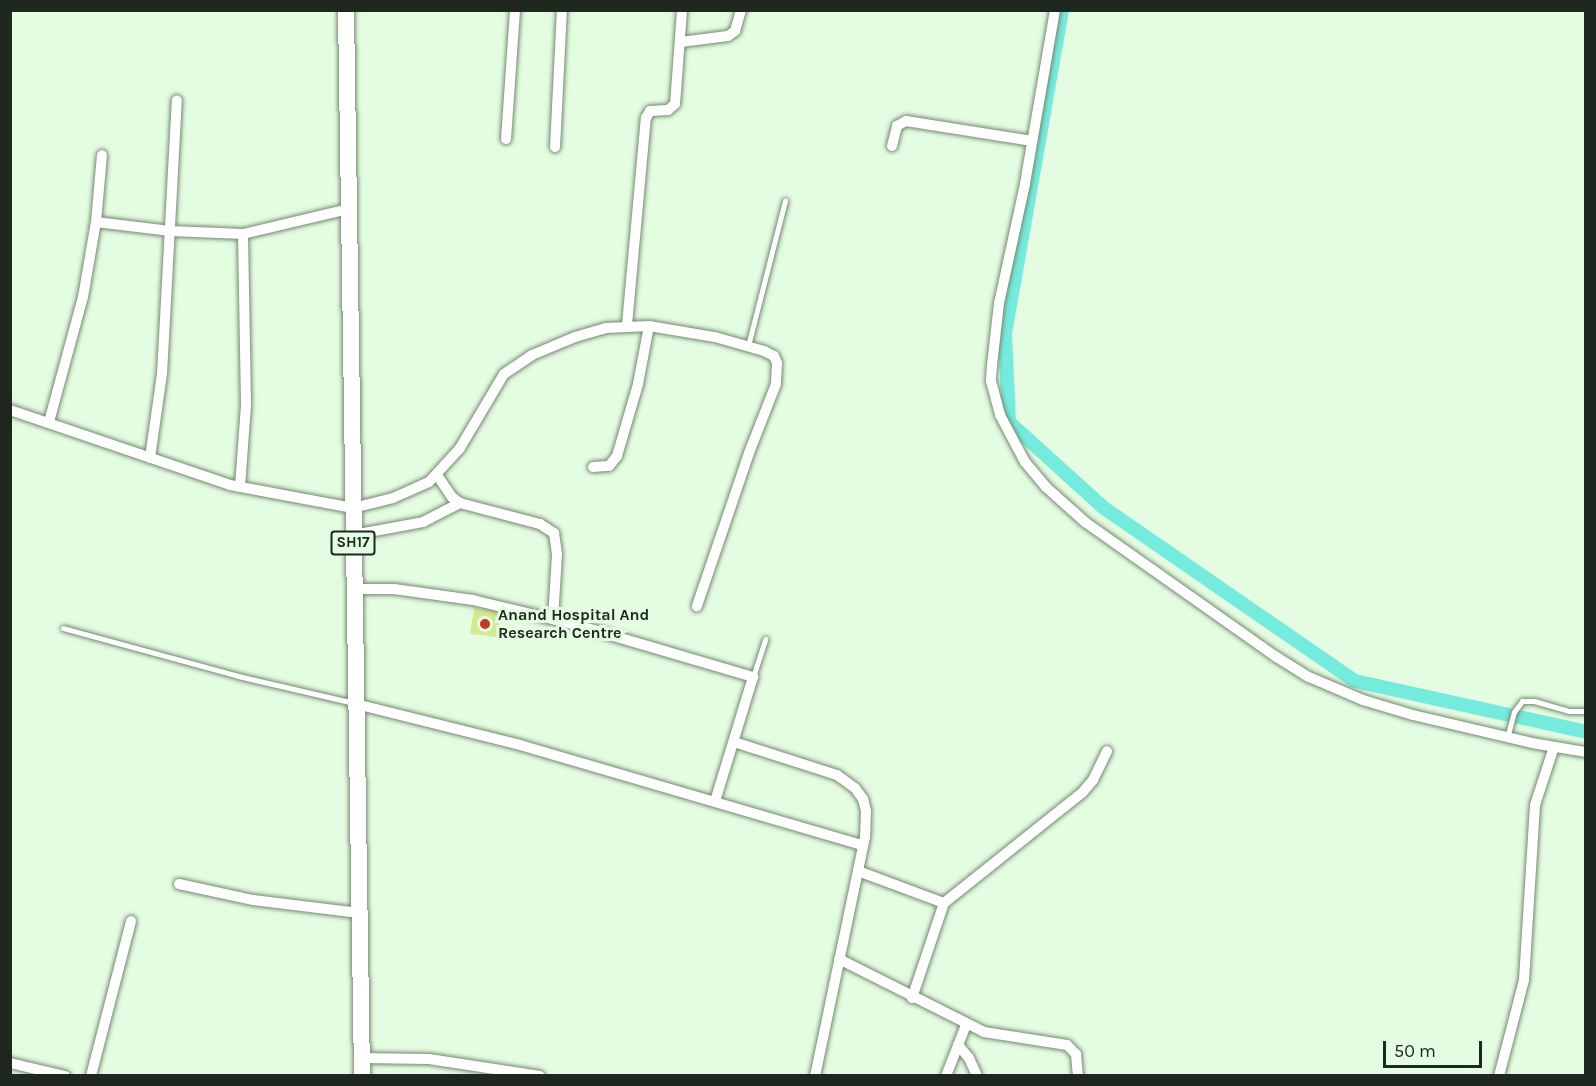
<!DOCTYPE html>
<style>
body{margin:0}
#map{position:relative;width:1596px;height:1086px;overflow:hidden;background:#e4fce1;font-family:Karla,sans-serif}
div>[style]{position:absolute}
.canal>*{height:14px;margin:-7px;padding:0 7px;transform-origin:7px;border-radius:7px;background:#75ebdd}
.building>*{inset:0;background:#d5e994}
.roads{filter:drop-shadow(0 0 2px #748971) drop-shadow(0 0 2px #748971)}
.service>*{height:5px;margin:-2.5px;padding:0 2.5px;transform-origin:2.5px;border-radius:2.5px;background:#fff}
.minor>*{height:10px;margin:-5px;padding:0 5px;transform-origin:5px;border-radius:5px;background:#fff}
.primary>*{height:16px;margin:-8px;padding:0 8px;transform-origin:8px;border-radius:8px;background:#fff}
.dots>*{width:16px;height:16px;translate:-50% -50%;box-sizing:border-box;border:3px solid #e4fce1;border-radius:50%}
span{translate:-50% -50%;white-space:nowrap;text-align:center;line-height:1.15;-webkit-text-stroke:6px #e4fce1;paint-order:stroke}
.shield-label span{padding:2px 4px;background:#e4fce1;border:2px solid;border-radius:4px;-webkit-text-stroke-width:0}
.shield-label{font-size:15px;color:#1f281e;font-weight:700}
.poi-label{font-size:16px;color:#1f281e;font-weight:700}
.left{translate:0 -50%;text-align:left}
.frame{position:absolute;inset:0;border:12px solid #1f281e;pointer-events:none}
.scale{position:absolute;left:1383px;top:1041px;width:99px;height:27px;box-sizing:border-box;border:3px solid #1f281e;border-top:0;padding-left:8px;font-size:18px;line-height:21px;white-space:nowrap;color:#1f281e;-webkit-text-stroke:4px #e4fce1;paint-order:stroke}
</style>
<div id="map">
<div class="canal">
<i style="left:1062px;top:10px;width:329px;rotate:100deg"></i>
<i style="left:1005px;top:334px;width:88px;rotate:87.4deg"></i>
<i style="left:1009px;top:422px;width:128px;rotate:42.2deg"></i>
<i style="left:1104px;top:508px;width:305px;rotate:34.6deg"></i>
<i style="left:1355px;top:681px;width:237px;rotate:12.4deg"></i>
</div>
<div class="building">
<i style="clip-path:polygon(474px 608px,501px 612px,497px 637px,470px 634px)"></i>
</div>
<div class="roads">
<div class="service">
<i style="left:748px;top:346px;width:150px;rotate:-75.7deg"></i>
<i style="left:63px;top:628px;width:181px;rotate:15.3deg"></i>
<i style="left:238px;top:676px;width:119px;rotate:13.1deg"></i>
<i style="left:753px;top:677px;width:40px;rotate:-72deg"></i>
<i style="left:1507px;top:738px;width:27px;rotate:-75deg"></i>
<i style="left:1514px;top:712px;width:14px;rotate:-54deg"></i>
<i style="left:1522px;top:701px;width:12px"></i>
<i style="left:1534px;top:701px;width:36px;rotate:16deg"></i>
<i style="left:1569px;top:711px;width:17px"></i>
</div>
<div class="minor">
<i style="left:1055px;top:10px;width:177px;rotate:99.8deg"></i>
<i style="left:1025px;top:184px;width:122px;rotate:102.3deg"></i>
<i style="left:999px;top:303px;width:62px;rotate:96.4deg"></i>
<i style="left:992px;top:365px;width:16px;rotate:94deg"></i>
<i style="left:991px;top:381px;width:35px;rotate:75deg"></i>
<i style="left:1000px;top:415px;width:53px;rotate:62deg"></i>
<i style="left:1025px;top:462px;width:33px;rotate:50deg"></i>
<i style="left:1046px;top:487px;width:52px;rotate:41.9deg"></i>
<i style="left:1085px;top:522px;width:232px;rotate:35.2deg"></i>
<i style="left:1275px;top:656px;width:40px;rotate:32deg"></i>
<i style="left:1309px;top:677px;width:59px;rotate:23.1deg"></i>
<i style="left:1363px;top:700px;width:52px;rotate:16.7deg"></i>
<i style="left:1413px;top:715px;width:122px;rotate:13.2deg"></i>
<i style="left:1532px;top:743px;width:55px;rotate:9.5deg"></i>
<i style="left:681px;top:42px;width:47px;rotate:-7.3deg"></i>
<i style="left:728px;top:36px;width:9px;rotate:-36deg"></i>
<i style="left:735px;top:31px;width:22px;rotate:-74deg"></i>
<i style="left:506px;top:139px;width:129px;rotate:-86deg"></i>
<i style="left:892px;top:146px;width:21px;rotate:-76deg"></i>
<i style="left:897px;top:126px;width:10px;rotate:-29deg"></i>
<i style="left:906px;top:121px;width:128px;rotate:9deg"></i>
<i style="left:555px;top:147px;width:137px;rotate:-87.1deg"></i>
<i style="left:96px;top:222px;width:75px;rotate:6.9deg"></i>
<i style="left:170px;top:231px;width:73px;rotate:2.4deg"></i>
<i style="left:243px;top:234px;width:109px;rotate:-13.3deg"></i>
<i style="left:627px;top:325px;width:208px;rotate:-84.8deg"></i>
<i style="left:646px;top:118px;width:8px;rotate:-60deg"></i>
<i style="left:650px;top:111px;width:18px;rotate:-3deg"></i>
<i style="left:668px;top:110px;width:9px;rotate:-41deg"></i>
<i style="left:675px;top:104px;width:94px;rotate:-85.7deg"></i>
<i style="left:10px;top:410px;width:232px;rotate:18.8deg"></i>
<i style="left:230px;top:485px;width:125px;rotate:10.6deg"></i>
<i style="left:353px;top:508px;width:41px;rotate:-14deg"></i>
<i style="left:393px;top:498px;width:39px;rotate:-24deg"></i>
<i style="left:429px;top:482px;width:46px;rotate:-47.6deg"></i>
<i style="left:460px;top:448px;width:86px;rotate:-59.3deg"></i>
<i style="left:504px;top:374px;width:34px;rotate:-34deg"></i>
<i style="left:532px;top:355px;width:47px;rotate:-22.7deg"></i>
<i style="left:575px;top:337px;width:32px;rotate:-16deg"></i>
<i style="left:606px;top:328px;width:43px;rotate:-2.7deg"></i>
<i style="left:649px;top:326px;width:67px;rotate:9.5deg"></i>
<i style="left:715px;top:337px;width:51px;rotate:15.9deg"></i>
<i style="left:764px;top:351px;width:11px;rotate:27deg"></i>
<i style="left:774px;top:356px;width:8px;rotate:67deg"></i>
<i style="left:777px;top:363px;width:21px;rotate:93deg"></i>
<i style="left:776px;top:384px;width:74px;rotate:111.4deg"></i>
<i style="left:749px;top:453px;width:162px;rotate:108.8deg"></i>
<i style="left:49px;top:422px;width:130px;rotate:-74.8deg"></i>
<i style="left:83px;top:297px;width:76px;rotate:-80.2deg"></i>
<i style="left:96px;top:222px;width:67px;rotate:-84.9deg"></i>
<i style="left:150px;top:458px;width:85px;rotate:-81.9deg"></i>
<i style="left:162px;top:374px;width:274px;rotate:-86.9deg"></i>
<i style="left:593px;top:467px;width:16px;rotate:-4deg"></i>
<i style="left:609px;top:466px;width:13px;rotate:-51deg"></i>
<i style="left:617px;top:456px;width:75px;rotate:-73.7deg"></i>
<i style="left:638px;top:384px;width:59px;rotate:-79.3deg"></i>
<i style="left:437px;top:475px;width:27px;rotate:56deg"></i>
<i style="left:452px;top:497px;width:10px;rotate:37deg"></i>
<i style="left:460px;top:503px;width:83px;rotate:14.7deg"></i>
<i style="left:540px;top:524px;width:17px;rotate:33deg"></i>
<i style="left:554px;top:533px;width:21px;rotate:82deg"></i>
<i style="left:557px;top:554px;width:65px;rotate:93.5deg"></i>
<i style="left:240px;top:487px;width:82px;rotate:-85.8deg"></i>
<i style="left:246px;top:405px;width:171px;rotate:-91deg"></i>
<i style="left:353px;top:535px;width:71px;rotate:-10.5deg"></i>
<i style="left:423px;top:522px;width:42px;rotate:-27.2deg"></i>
<i style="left:354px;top:589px;width:40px"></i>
<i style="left:394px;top:589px;width:80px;rotate:7.9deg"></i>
<i style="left:473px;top:600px;width:103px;rotate:13.5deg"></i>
<i style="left:573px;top:624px;width:188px;rotate:16.4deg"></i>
<i style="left:753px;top:677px;width:130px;rotate:107deg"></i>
<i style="left:356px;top:704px;width:169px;rotate:14deg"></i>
<i style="left:520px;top:745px;width:357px;rotate:16.3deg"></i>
<i style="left:734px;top:742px;width:108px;rotate:17.8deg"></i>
<i style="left:837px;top:775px;width:22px;rotate:36deg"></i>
<i style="left:855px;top:788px;width:14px;rotate:54deg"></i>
<i style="left:863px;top:799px;width:12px;rotate:76deg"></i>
<i style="left:866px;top:811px;width:26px;rotate:92deg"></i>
<i style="left:865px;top:837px;width:244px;rotate:101.8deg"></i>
<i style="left:858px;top:871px;width:92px;rotate:20.4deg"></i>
<i style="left:179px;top:884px;width:76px;rotate:12.2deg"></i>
<i style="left:253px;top:900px;width:107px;rotate:7deg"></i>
<i style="left:839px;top:959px;width:162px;rotate:26.7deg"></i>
<i style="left:984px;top:1032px;width:84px;rotate:8.9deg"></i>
<i style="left:1067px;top:1045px;width:13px;rotate:45deg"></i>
<i style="left:1076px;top:1054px;width:22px;rotate:85deg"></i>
<i style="left:912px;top:998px;width:100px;rotate:-71.4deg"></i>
<i style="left:944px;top:903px;width:176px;rotate:-38.6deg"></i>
<i style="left:1082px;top:793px;width:17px;rotate:-50deg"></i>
<i style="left:1093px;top:780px;width:32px;rotate:-64deg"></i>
<i style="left:958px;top:1045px;width:17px;rotate:50deg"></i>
<i style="left:969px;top:1058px;width:20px;rotate:66deg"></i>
<i style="left:361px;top:1058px;width:68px;rotate:0.8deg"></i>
<i style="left:429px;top:1059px;width:112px;rotate:8.7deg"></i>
<i style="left:10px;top:1063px;width:57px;rotate:13.3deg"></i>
<i style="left:91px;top:1076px;width:160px;rotate:-75.5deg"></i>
<i style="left:946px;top:1076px;width:55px;rotate:-68.6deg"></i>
<i style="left:1499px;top:1076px;width:99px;rotate:-75.4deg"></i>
<i style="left:1524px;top:980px;width:175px;rotate:-86.4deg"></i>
<i style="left:1535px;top:805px;width:61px;rotate:-71.9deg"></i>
</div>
<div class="primary">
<i style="left:346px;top:10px;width:1066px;rotate:89.14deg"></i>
</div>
</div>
<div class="dots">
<i style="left:485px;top:624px;background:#c53925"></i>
</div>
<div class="shield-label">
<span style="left:353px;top:543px">SH17</span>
</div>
<div class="poi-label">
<span class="left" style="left:498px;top:624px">Anand Hospital And<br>Research Centre</span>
</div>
<div class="frame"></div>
<div class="scale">50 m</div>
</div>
